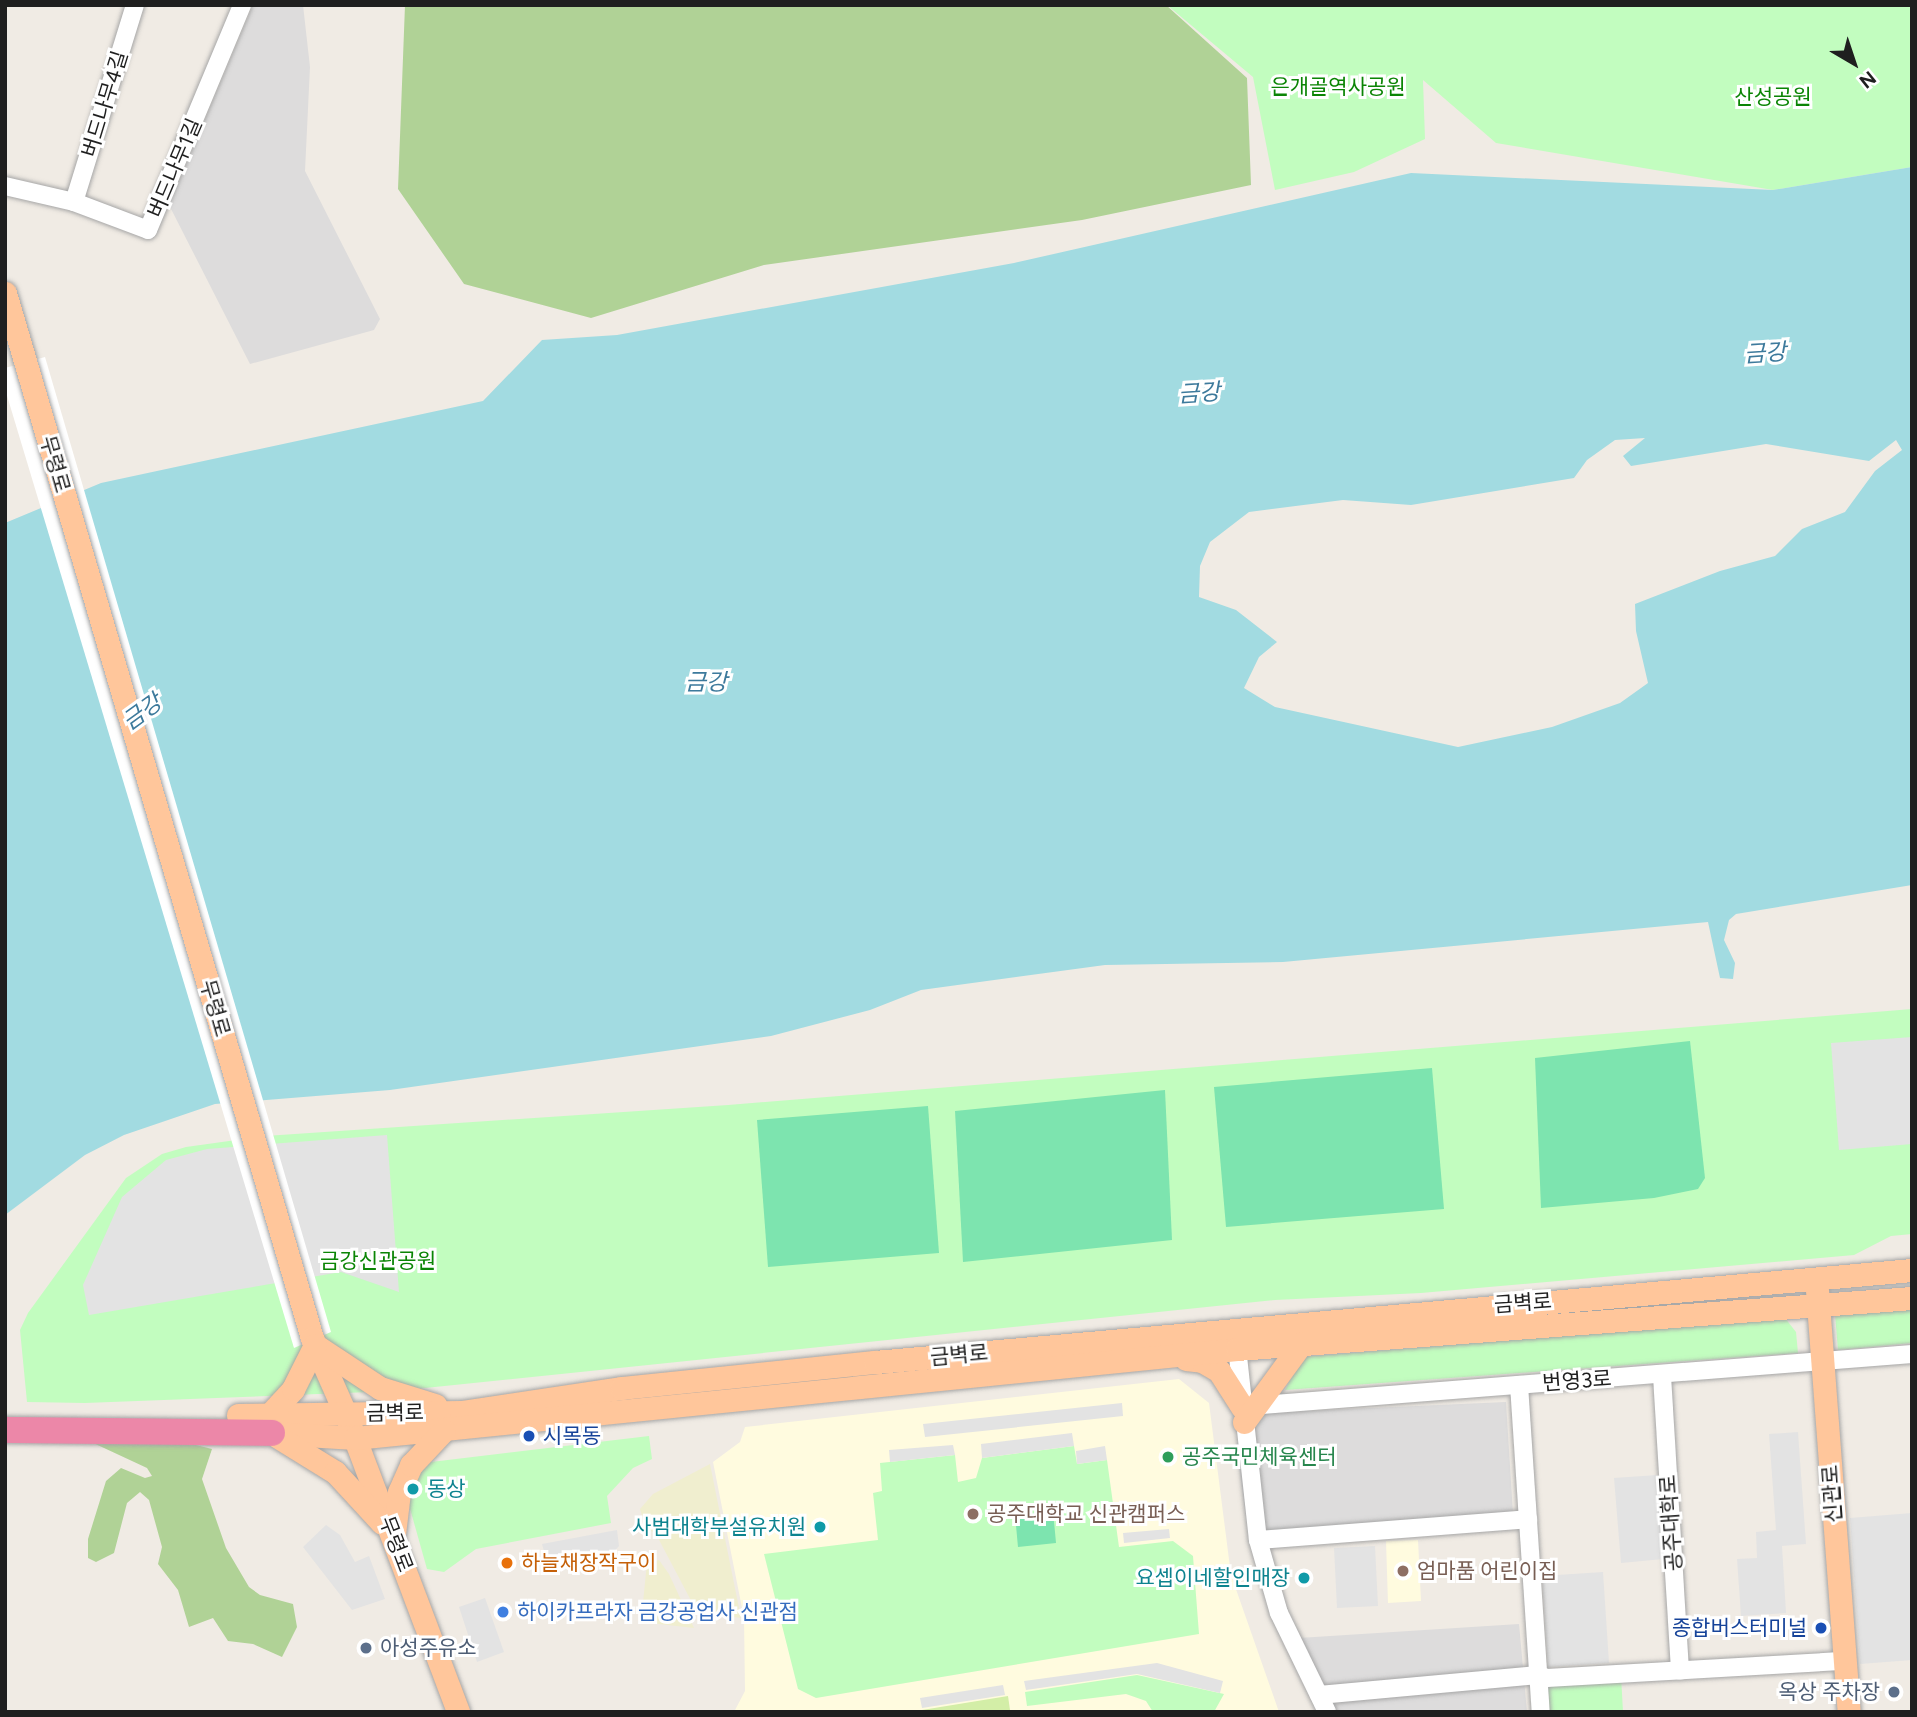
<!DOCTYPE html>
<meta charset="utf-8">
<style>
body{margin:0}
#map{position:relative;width:1917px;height:1717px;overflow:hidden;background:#f0ebe4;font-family:Figtree,"Noto Sans KR",sans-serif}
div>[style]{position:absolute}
.residential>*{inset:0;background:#dddcdc}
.education>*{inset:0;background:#fffbdf}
.farmland>*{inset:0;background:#f0eecf}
.grass>*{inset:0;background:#d3eea7}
.forest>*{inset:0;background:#b0d296}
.park>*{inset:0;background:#c2fdbf}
.pitch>*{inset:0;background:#7de4af}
.parking>*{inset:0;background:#e3e3e3}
.water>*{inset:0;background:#a2dbe1}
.pier>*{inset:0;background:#fff}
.roads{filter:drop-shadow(0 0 2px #a6a6a6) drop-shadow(0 0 2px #a6a6a6)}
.minor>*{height:18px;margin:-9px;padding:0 9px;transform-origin:9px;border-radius:9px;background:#fff}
.major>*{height:23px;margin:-11.5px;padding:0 11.5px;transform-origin:11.5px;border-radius:11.5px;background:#ffc69b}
.highway>*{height:26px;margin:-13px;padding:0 13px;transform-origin:13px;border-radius:13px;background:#ec87a8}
.dots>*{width:19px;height:19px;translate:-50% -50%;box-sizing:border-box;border:4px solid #fff;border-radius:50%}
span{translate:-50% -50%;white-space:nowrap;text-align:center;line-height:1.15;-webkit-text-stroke:6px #fff;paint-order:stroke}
.park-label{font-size:21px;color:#0b8505}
.street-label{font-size:21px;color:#1f1f1f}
.transit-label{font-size:21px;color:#164399}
.left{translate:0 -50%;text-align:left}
.right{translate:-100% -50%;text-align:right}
.leisure-label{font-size:21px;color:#27864d}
.culture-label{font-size:21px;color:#0d838f}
.education-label{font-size:21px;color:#785e54}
.food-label{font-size:21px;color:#c56008}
.shop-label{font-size:21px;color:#366cbe}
.service-label{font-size:21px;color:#4e5e75}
.water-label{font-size:23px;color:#3d7a9c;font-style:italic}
.frame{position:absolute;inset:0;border:7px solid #1f1f1f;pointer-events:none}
.north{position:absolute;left:1819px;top:28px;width:70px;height:70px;-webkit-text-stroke:5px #fff;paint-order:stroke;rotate:141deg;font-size:19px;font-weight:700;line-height:28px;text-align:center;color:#1f1f1f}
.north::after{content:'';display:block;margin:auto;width:24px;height:32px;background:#1f1f1f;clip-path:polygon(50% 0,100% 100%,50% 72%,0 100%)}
</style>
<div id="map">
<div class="residential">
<i style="clip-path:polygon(253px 5px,303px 5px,310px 67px,305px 171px,380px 319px,374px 330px,250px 364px,169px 205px)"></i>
<i style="clip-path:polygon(1506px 1402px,1513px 1514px,1248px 1532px,1236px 1445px,1257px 1413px)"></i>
<i style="clip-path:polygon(1519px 1624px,1527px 1712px,1321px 1712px,1283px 1639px)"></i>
</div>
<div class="education">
<i style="clip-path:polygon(1179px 1379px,1209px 1403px,1231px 1575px,1279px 1712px,734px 1712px,745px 1691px,744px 1618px,713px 1462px,740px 1442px,745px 1427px)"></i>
<i style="clip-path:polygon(1418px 1540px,1421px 1601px,1388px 1603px,1386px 1541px)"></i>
</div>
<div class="farmland">
<i style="clip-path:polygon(710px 1464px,741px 1618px,697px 1612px,657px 1536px,645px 1525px,640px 1509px,653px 1494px)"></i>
<i style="clip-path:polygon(659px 1560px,669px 1574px,694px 1628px,641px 1622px,647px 1563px)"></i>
</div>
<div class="grass">
<i style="clip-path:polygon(1008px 1696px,1010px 1710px,922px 1712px,922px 1710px)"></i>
</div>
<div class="forest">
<i style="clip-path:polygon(405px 5px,1166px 5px,1247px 78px,1251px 185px,1082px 220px,764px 265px,591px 318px,464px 284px,398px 189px)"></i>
<i style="clip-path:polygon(89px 1441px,192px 1444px,212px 1449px,202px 1479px,226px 1548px,249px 1587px,260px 1595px,293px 1604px,297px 1627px,282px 1657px,253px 1644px,228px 1641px,213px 1618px,189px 1627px,178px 1590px,158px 1564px,162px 1547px,149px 1500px,140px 1492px,127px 1503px,114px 1553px,96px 1562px,88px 1558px,88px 1539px,106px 1481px,121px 1468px,145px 1478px,152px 1476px,147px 1468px)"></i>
</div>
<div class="park">
<i style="clip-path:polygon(1167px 5px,1912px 5px,1912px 167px,1773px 190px,1496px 143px,1423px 80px,1425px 139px,1354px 172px,1275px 190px,1253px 77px)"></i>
<i style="clip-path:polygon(1912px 1009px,1912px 1234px,1891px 1236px,1854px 1255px,1421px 1293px,1275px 1300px,396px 1391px,85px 1403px,27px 1402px,20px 1330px,28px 1313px,126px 1178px,162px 1154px,186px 1147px,265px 1136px,728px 1105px)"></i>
<i style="clip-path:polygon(1912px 1307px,1912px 1343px,1838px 1350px,1835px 1314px)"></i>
<i style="clip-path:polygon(1785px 1318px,1796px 1332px,1798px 1353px,1285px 1390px,1302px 1357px)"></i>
<i style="clip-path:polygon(649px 1436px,652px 1459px,633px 1468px,607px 1496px,611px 1523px,476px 1549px,444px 1572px,427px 1569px,409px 1505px,412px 1481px,431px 1462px)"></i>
<i style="clip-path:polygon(1074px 1446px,1077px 1464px,1107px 1460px,1119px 1547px,1173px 1541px,1193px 1556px,1199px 1634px,816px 1698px,798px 1689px,764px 1554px,878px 1540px,873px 1493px,882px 1491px,880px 1463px,955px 1455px,958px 1482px,976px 1478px,982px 1458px)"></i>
<i style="clip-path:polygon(1137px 1675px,1224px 1694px,1214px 1712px,1153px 1712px,1146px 1701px,1126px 1694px,1027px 1706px,1025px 1692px)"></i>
<i style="clip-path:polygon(1621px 1675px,1623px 1712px,1549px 1712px,1547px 1678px)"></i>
</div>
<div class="pitch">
<i style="clip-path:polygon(1690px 1041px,1705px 1178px,1698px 1189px,1654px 1198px,1541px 1208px,1535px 1058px)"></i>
<i style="clip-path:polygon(1432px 1068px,1444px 1209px,1226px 1227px,1214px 1087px)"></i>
<i style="clip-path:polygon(1165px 1090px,1172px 1240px,963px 1262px,955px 1111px)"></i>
<i style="clip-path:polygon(928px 1106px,939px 1253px,768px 1267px,757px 1120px)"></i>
<i style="clip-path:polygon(1053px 1511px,1056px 1543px,1018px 1547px,1015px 1515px)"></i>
</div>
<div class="parking">
<i style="clip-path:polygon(1912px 1037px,1912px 1144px,1839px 1150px,1831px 1043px)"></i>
<i style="clip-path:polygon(387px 1135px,399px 1292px,341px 1272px,89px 1315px,83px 1285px,122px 1197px,166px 1160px,207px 1149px)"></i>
<i style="clip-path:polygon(1122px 1403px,1123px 1416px,925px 1437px,923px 1424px)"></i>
<i style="clip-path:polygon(1798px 1432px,1806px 1544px,1782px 1546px,1786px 1613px,1741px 1616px,1737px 1559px,1757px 1558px,1756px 1532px,1776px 1530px,1769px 1434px)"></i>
<i style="clip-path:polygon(1072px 1433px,1074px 1446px,982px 1458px,981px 1444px)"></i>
<i style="clip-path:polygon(953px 1445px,955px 1455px,890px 1462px,889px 1450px)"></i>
<i style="clip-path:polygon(1105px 1446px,1107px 1460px,1077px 1464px,1076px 1451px)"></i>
<i style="clip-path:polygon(1657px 1475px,1663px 1559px,1621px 1563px,1614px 1478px)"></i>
<i style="clip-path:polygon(1912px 1513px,1912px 1660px,1860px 1664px,1850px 1518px)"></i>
<i style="clip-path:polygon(326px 1525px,340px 1535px,355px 1562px,369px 1556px,385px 1599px,352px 1610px,303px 1547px)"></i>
<i style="clip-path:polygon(1169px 1529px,1170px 1538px,1124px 1543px,1123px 1533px)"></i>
<i style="clip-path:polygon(617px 1530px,619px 1546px,611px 1555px,549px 1570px,542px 1544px)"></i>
<i style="clip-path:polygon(1375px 1546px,1378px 1606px,1337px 1608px,1334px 1548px)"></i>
<i style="clip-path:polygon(1603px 1572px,1609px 1663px,1548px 1667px,1542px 1576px)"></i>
<i style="clip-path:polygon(485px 1598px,504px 1652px,477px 1662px,459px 1607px)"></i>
<i style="clip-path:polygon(1157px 1663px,1223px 1681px,1220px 1693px,1137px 1674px,1026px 1690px,1024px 1681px)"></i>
<i style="clip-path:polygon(1003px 1685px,1005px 1695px,922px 1708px,920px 1698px)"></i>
</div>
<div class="water">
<i style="clip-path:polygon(evenodd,1912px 167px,1912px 885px,1736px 914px,1729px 920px,1724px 940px,1735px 963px,1733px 979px,1720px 978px,1708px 922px,1283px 962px,1105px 965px,921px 990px,870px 1010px,771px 1036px,390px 1090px,215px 1104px,124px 1135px,85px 1155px,5px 1215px,5px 523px,101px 483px,483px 401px,542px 340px,617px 335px,1014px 263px,1411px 173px,1773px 190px,1912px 167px,1645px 438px,1623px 456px,1631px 466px,1766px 444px,1869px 461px,1896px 440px,1902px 450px,1875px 471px,1845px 512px,1802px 529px,1775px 556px,1720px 571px,1635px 604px,1636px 631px,1648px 683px,1620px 703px,1552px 727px,1458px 747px,1275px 707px,1244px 688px,1259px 657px,1277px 642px,1236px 610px,1199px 597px,1200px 566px,1210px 542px,1249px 512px,1343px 500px,1411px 505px,1574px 478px,1587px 460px,1615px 440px,1645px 438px)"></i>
</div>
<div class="pier">
<i style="clip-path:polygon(45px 357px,331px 1332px,294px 1348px,5px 389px,5px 368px)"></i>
</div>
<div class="roads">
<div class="minor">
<i style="left:5px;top:186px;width:71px;rotate:13.1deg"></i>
<i style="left:74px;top:202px;width:79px;rotate:20.7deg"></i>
<i style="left:148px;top:230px;width:244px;rotate:-67.3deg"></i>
<i style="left:74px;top:202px;width:206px;rotate:-72.8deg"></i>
<i style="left:1236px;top:1338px;width:203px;rotate:83.8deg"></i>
<i style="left:1258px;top:1540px;width:76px;rotate:74deg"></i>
<i style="left:1279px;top:1613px;width:110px;rotate:64.1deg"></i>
<i style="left:1662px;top:1376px;width:295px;rotate:86.5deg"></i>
<i style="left:1519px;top:1385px;width:328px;rotate:86.2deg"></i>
<i style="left:1249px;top:1406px;width:665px;rotate:-4.48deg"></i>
<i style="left:1258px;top:1540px;width:271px;rotate:-4.4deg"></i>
<i style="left:1319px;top:1695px;width:220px;rotate:-5.2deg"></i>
<i style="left:1538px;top:1675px;width:9px;rotate:18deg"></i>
<i style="left:1547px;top:1678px;width:298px;rotate:-3.3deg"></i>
</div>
<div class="major">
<i style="left:5px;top:293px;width:1089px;rotate:73.63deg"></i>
<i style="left:312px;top:1338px;width:84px;rotate:66.2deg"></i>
<i style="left:346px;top:1415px;width:317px;rotate:69.3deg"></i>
<i style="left:1817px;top:1290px;width:423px;rotate:85.7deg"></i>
<i style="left:315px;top:1345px;width:78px;rotate:33.5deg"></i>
<i style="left:380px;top:1388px;width:58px;rotate:17.2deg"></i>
<i style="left:1186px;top:1359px;width:16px;rotate:7deg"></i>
<i style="left:1202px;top:1361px;width:20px;rotate:30deg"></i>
<i style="left:1219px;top:1371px;width:43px;rotate:57.4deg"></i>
<i style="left:238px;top:1415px;width:223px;rotate:-0.8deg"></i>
<i style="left:461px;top:1412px;width:163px;rotate:-8.5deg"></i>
<i style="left:622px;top:1388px;width:254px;rotate:-5.9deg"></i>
<i style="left:875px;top:1362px;width:1041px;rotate:-5.07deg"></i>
<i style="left:269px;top:1415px;width:35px;rotate:-47deg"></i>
<i style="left:293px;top:1389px;width:49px;rotate:-63.4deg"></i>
<i style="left:1244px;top:1422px;width:97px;rotate:-53.8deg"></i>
<i style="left:272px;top:1433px;width:83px;rotate:3.4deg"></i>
<i style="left:355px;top:1438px;width:886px;rotate:-5.76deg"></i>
<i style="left:1237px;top:1349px;width:677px;rotate:-4.32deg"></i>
<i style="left:278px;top:1437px;width:67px;rotate:31.6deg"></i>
<i style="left:335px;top:1472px;width:69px;rotate:47.3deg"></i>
<i style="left:394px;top:1534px;width:42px;rotate:-83.2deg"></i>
<i style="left:399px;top:1492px;width:30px;rotate:-66deg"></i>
<i style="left:411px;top:1465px;width:48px;rotate:-46.7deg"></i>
</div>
<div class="highway">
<i style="left:5px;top:1430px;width:267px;rotate:0.6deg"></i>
</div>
</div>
<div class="dots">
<i style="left:529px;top:1436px;background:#1a4fb4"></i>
<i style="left:1168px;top:1457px;background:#2e9e5b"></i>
<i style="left:413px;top:1489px;background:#0f9aa8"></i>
<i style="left:973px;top:1514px;background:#8d6e63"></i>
<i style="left:820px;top:1527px;background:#0f9aa8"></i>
<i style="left:507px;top:1563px;background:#e8710a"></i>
<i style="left:1403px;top:1571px;background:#8d6e63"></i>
<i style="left:1304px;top:1578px;background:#0f9aa8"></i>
<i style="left:503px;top:1612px;background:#3f7fe0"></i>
<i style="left:1821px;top:1628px;background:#1a4fb4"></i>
<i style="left:366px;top:1648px;background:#5c6f8a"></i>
<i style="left:1894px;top:1692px;background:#5c6f8a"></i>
</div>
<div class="park-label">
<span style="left:1338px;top:87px">은개골역사공원</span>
<span style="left:1773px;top:97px">산성공원</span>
<span style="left:378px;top:1261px">금강신관공원</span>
</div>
<div class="street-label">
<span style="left:105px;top:104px;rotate:-73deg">버드나무4길</span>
<span style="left:175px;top:168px;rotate:-67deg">버드나무1길</span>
<span style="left:55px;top:464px;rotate:74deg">무령로</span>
<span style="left:215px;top:1008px;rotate:74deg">무령로</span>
<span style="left:1523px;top:1303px;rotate:-4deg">금벽로</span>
<span style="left:959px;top:1355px;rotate:-5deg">금벽로</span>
<span style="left:1577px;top:1381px;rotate:-4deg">번영3로</span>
<span style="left:395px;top:1413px;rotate:-1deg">금벽로</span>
<span style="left:1832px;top:1494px;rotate:-94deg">신관로</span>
<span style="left:1671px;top:1523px;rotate:-94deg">공주대학로</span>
<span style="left:396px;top:1544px;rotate:69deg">무령로</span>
</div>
<div class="transit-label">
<span class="left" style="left:543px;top:1436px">시목동</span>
<span class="right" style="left:1807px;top:1628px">종합버스터미널</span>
</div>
<div class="leisure-label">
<span class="left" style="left:1182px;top:1457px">공주국민체육센터</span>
</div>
<div class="culture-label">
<span class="left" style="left:427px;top:1489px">동상</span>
<span class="right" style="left:806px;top:1527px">사범대학부설유치원</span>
<span class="right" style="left:1290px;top:1578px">요셉이네할인매장</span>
</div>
<div class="education-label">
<span class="left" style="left:987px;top:1514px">공주대학교 신관캠퍼스</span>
<span class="left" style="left:1417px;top:1571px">엄마품 어린이집</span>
</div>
<div class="food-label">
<span class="left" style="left:521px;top:1563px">하늘채장작구이</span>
</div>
<div class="shop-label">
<span class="left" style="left:517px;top:1612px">하이카프라자 금강공업사 신관점</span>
</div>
<div class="service-label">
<span class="left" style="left:380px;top:1648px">아성주유소</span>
<span class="right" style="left:1880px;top:1692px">옥상 주차장</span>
</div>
<div class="water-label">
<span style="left:1765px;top:353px;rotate:-4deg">금강</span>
<span style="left:1199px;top:393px;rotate:-4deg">금강</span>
<span style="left:706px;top:682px">금강</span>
<span style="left:142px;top:712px;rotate:-36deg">금강</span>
</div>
<div class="frame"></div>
<div class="north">N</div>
</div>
